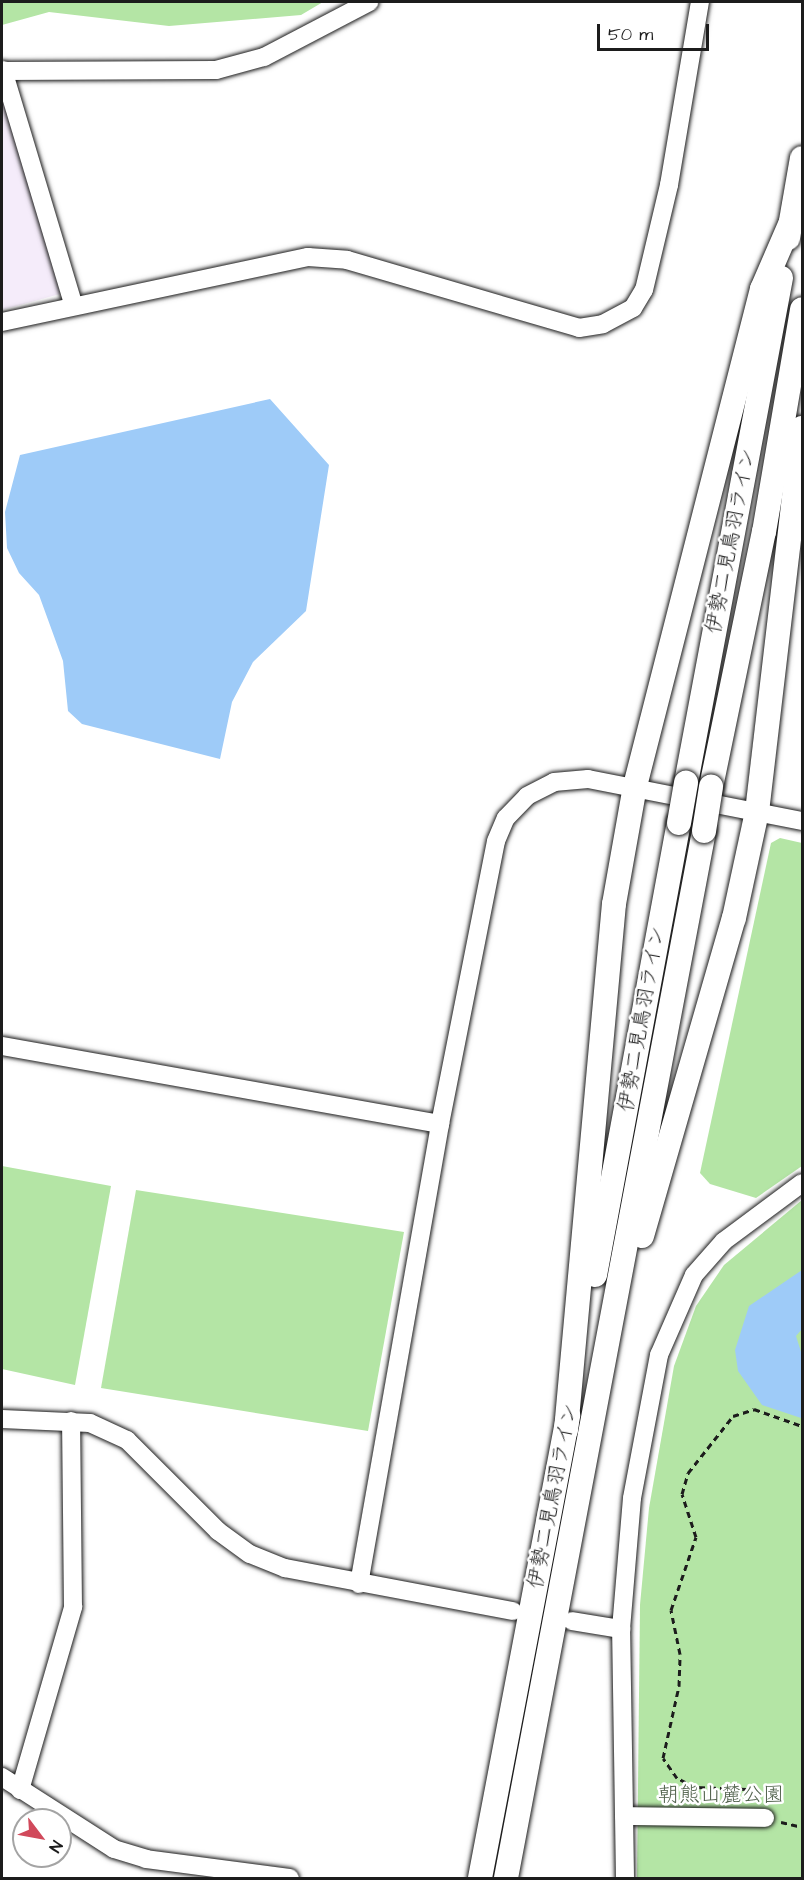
<!DOCTYPE html>
<meta charset="utf-8">
<style>
body{margin:0}
#map{position:relative;width:804px;height:1880px;overflow:hidden;background:#fff;font-family:"Architects Daughter","Klee One",sans-serif}
div>[style]{position:absolute}
.built>*{inset:0;background:#f5ecfa}
.green>*{inset:0;background:#b4e5a5}
.water>*{inset:0;background:#9ecbf8}
.path>*{height:3px;margin-top:-1.5px;transform-origin:0;background:repeating-linear-gradient(90deg,#1c1c1c 0 6px,transparent 0 10.5px)}
.roads{filter:drop-shadow(0 0 2px #1c1c1c) drop-shadow(0 0 2px #1c1c1c)}
.minor>*{height:18px;margin:-9px;padding:0 9px;transform-origin:9px;border-radius:9px;background:#fff}
.major>*{height:24px;margin:-12px;padding:0 12px;transform-origin:12px;border-radius:12px;background:#fff}
.bridges{filter:drop-shadow(0 0 2px #1c1c1c) drop-shadow(0 0 2px #1c1c1c)}
.major-bridge>*{height:24px;margin:-12px;padding:0 12px;transform-origin:12px;border-radius:12px;background:#fff}
span{translate:-50% -50%;white-space:nowrap;text-align:center;line-height:1.15;-webkit-text-stroke:5px #fff;paint-order:stroke}
.street-label{font-size:21px;color:#1c1c1c}
.park-label{font-size:21px;color:#51624c}
.frame{position:absolute;inset:0;border:3px solid #1c1c1c;pointer-events:none}
.north{position:absolute;left:12px;top:1808px;width:60px;height:60px;box-sizing:border-box;background:#fff;border:2px solid #a4a4a4;border-radius:50%;rotate:122deg;font-size:16px;font-weight:700;line-height:24px;text-align:center;color:#1c1c1c}
.north::after{content:'';display:block;margin:auto;width:21px;height:27px;background:#d1495b;clip-path:polygon(50% 0,100% 100%,50% 72%,0 100%)}
.scale{position:absolute;left:597px;top:24px;width:112px;height:27px;box-sizing:border-box;border:3px solid #1c1c1c;border-top:0;padding-left:8px;font-size:18px;line-height:21px;white-space:nowrap;color:#1c1c1c;-webkit-text-stroke:4px #fff;paint-order:stroke}
</style>
<div id="map">
<div class="built">
<i style="clip-path:polygon(2px 82px,60px 294px,2px 310px)"></i>
</div>
<div class="green">
<i style="clip-path:polygon(2px 2px,323px 2px,301px 15px,169px 26px,49px 12px,2px 25px)"></i>
<i style="clip-path:polygon(780px 838px,802px 843px,802px 1166px,756px 1198px,710px 1184px,700px 1173px,771px 843px)"></i>
<i style="clip-path:polygon(2px 1166px,111px 1186px,75px 1385px,2px 1369px)"></i>
<i style="clip-path:polygon(136px 1190px,404px 1232px,368px 1431px,101px 1388px)"></i>
<i style="clip-path:polygon(802px 1200px,802px 1878px,637px 1878px,640px 1605px,649px 1508px,674px 1366px,696px 1306px,724px 1265px)"></i>
</div>
<div class="water">
<i style="clip-path:polygon(270px 399px,329px 465px,306px 611px,253px 662px,232px 702px,220px 759px,82px 724px,68px 711px,63px 661px,39px 595px,19px 573px,7px 548px,5px 512px,20px 455px)"></i>
<i style="clip-path:polygon(802px 1270px,802px 1329px,796px 1336px,802px 1355px,801px 1418px,762px 1405px,738px 1371px,735px 1350px,749px 1306px)"></i>
</div>
<div class="path">
<i style="left:760px;top:1802px;width:18px;rotate:-135deg"></i>
<i style="left:747px;top:1789px;width:52px;rotate:-177.8deg"></i>
<i style="left:695px;top:1787px;width:20px;rotate:-153deg"></i>
<i style="left:677px;top:1778px;width:24px;rotate:-125deg"></i>
<i style="left:663px;top:1758px;width:74px;rotate:-77.5deg"></i>
<i style="left:679px;top:1686px;width:32px;rotate:-88deg"></i>
<i style="left:680px;top:1654px;width:45px;rotate:-101.6deg"></i>
<i style="left:671px;top:1610px;width:77px;rotate:-71.1deg"></i>
<i style="left:696px;top:1537px;width:45px;rotate:-108deg"></i>
<i style="left:682px;top:1494px;width:22px;rotate:-74deg"></i>
<i style="left:688px;top:1473px;width:73px;rotate:-51.7deg"></i>
<i style="left:733px;top:1416px;width:22px;rotate:-18deg"></i>
<i style="left:754px;top:1409px;width:51px;rotate:19.5deg"></i>
<i style="left:781px;top:1822px;width:22px;rotate:13deg"></i>
</div>
<div class="roads">
<div class="minor">
<i style="left:3px;top:70px;width:243px;rotate:73.3deg"></i>
<i style="left:2px;top:71px;width:214px;rotate:-0.3deg"></i>
<i style="left:216px;top:70px;width:50px;rotate:-15.2deg"></i>
<i style="left:264px;top:57px;width:119px;rotate:-27.6deg"></i>
<i style="left:2px;top:322px;width:313px;rotate:-12deg"></i>
<i style="left:308px;top:257px;width:39px;rotate:4deg"></i>
<i style="left:347px;top:260px;width:242px;rotate:16.3deg"></i>
<i style="left:579px;top:328px;width:24px;rotate:-9deg"></i>
<i style="left:603px;top:324px;width:34px;rotate:-28deg"></i>
<i style="left:633px;top:308px;width:21px;rotate:-59deg"></i>
<i style="left:644px;top:290px;width:108px;rotate:-76.6deg"></i>
<i style="left:669px;top:185px;width:186px;rotate:-80.4deg"></i>
<i style="left:2px;top:1046px;width:445px;rotate:10.1deg"></i>
<i style="left:2px;top:1419px;width:88px;rotate:2.6deg"></i>
<i style="left:90px;top:1423px;width:41px;rotate:24.7deg"></i>
<i style="left:127px;top:1440px;width:129px;rotate:45deg"></i>
<i style="left:218px;top:1531px;width:39px;rotate:36deg"></i>
<i style="left:250px;top:1554px;width:38px;rotate:22deg"></i>
<i style="left:285px;top:1568px;width:232px;rotate:10.7deg"></i>
<i style="left:359px;top:1584px;width:467px;rotate:-80deg"></i>
<i style="left:440px;top:1124px;width:288px;rotate:-78.8deg"></i>
<i style="left:496px;top:841px;width:25px;rotate:-67deg"></i>
<i style="left:506px;top:818px;width:30px;rotate:-46deg"></i>
<i style="left:527px;top:796px;width:30px;rotate:-27deg"></i>
<i style="left:554px;top:782px;width:34px;rotate:-5deg"></i>
<i style="left:588px;top:779px;width:218px;rotate:11.1deg"></i>
<i style="left:572px;top:1621px;width:50px;rotate:9.3deg"></i>
<i style="left:2px;top:1777px;width:133px;rotate:32.7deg"></i>
<i style="left:114px;top:1849px;width:34px;rotate:17deg"></i>
<i style="left:146px;top:1859px;width:145px;rotate:7.5deg"></i>
<i style="left:20px;top:1790px;width:191px;rotate:-73.8deg"></i>
<i style="left:73px;top:1607px;width:186px;rotate:-90.6deg"></i>
<i style="left:624px;top:1816px;width:141px;rotate:0.8deg"></i>
<i style="left:625px;top:1878px;width:249px;rotate:-90.9deg"></i>
<i style="left:621px;top:1629px;width:131px;rotate:-85.2deg"></i>
<i style="left:632px;top:1498px;width:146px;rotate:-79.3deg"></i>
<i style="left:659px;top:1355px;width:87px;rotate:-66.4deg"></i>
<i style="left:694px;top:1275px;width:45px;rotate:-48.6deg"></i>
<i style="left:724px;top:1241px;width:97px;rotate:-36.6deg"></i>
</div>
<div class="major">
<i style="left:788px;top:238px;width:81px;rotate:-80.1deg"></i>
<i style="left:686px;top:783px;width:514px;rotate:-79.35deg"></i>
<i style="left:711px;top:787px;width:260px;rotate:-78.3deg"></i>
<i style="left:764px;top:532px;width:226px;rotate:-80.3deg"></i>
<i style="left:642px;top:1236px;width:331px;rotate:-73.9deg"></i>
<i style="left:734px;top:918px;width:108px;rotate:-77.8deg"></i>
<i style="left:757px;top:812px;width:387px;rotate:-83.3deg"></i>
<i style="left:595px;top:1275px;width:460px;rotate:-79.5deg"></i>
<i style="left:566px;top:1430px;width:528px;rotate:-84.79deg"></i>
<i style="left:614px;top:904px;width:120px;rotate:-79.9deg"></i>
<i style="left:635px;top:786px;width:513px;rotate:-75.67deg"></i>
<i style="left:762px;top:289px;width:73px;rotate:-66.6deg"></i>
<i style="left:480px;top:1878px;width:471px;rotate:-79.2deg"></i>
<i style="left:506px;top:1878px;width:1066px;rotate:-79.29deg"></i>
</div>
</div>
<div class="bridges">
<div class="major-bridge">
<i style="left:679px;top:823px;width:41px;rotate:-80.1deg"></i>
<i style="left:704px;top:831px;width:45px;rotate:-81deg"></i>
</div>
</div>
<div class="street-label">
<span style="left:731px;top:541px;rotate:-79deg">伊勢二見鳥羽ライン</span>
<span style="left:642px;top:1019px;rotate:-80deg">伊勢二見鳥羽ライン</span>
<span style="left:553px;top:1496px;rotate:-79deg">伊勢二見鳥羽ライン</span>
</div>
<div class="park-label">
<span style="left:721px;top:1795px">朝熊山麓公園</span>
</div>
<div class="frame"></div>
<div class="north">N</div>
<div class="scale">50 m</div>
</div>
